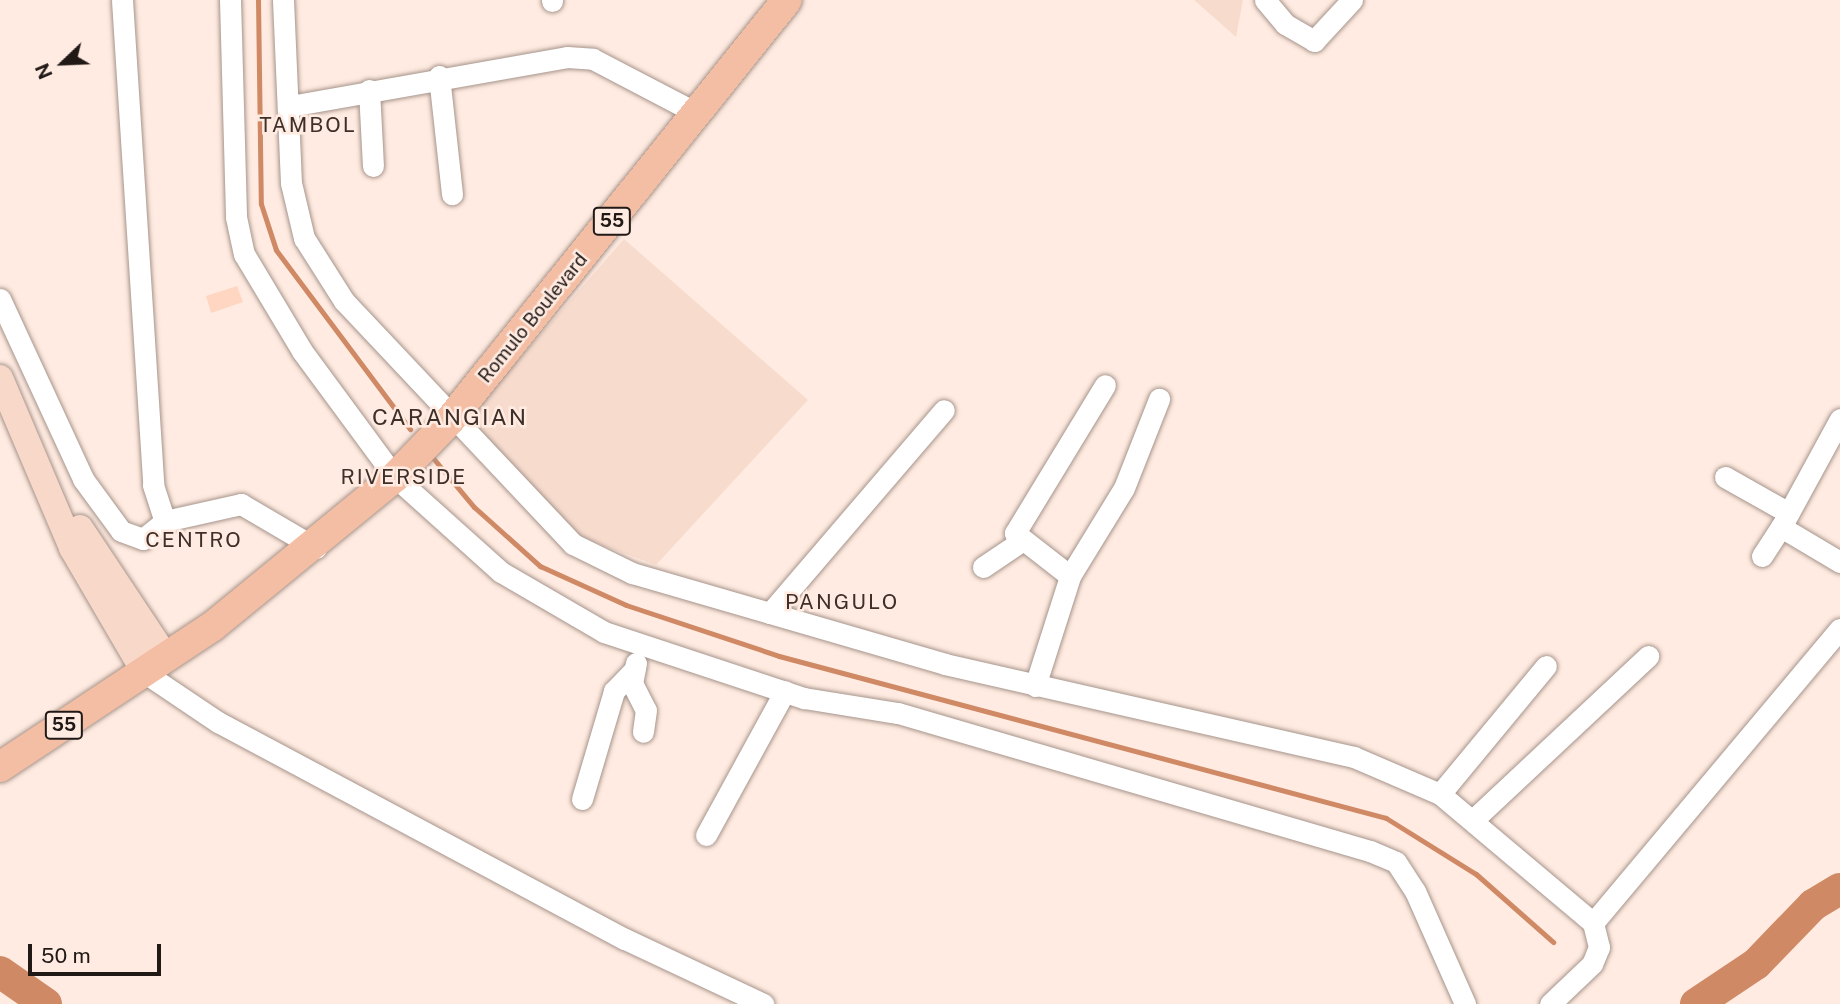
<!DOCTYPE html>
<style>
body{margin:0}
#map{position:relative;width:1840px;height:1004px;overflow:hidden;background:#ffebe1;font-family:"Public Sans",sans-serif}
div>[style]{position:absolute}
.built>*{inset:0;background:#f7dcce}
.green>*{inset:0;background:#fed6c2}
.stream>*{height:5px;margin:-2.5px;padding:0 2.5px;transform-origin:2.5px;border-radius:2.5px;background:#cf8965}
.river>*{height:32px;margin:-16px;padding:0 16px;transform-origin:16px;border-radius:16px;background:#cf8965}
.roads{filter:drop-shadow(0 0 2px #a6948b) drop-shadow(0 0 2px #a6948b)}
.minor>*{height:21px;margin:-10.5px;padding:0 10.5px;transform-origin:10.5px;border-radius:10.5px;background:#fff}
.major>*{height:26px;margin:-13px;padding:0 13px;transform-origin:13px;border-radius:13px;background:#f8d8c8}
.highway>*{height:30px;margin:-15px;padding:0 15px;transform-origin:15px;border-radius:15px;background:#f4bea4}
span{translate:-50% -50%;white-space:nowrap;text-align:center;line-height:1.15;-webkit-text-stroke:5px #ffebe1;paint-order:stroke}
.shield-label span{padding:2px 5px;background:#ffebe1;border:2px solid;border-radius:5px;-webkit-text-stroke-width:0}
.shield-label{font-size:18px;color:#201916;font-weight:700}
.street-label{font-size:19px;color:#201916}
.neighbourhood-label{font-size:21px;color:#3e2f28;letter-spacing:2px}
.quarter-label{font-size:23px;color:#3e2f28;letter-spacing:2px}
.north{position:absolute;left:28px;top:28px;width:70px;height:70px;-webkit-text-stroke:5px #ffebe1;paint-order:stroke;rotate:247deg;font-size:19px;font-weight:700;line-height:28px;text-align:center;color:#201916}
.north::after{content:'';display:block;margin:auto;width:24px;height:32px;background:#201916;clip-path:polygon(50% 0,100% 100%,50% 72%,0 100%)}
.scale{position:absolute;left:28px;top:944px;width:133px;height:32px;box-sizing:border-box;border:4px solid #201916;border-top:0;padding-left:9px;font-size:21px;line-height:24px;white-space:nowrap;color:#201916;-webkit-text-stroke:5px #ffebe1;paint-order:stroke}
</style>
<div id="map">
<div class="built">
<i style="clip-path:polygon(1194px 0,1243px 0,1236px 37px)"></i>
<i style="clip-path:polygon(624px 239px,808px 400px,656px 565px,580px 537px,463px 423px)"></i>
</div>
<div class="green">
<i style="clip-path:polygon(237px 286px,243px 302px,211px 313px,206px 296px)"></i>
</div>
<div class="stream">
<i style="left:258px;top:0;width:204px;rotate:89.2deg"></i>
<i style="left:261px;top:204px;width:48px;rotate:71.9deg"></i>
<i style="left:276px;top:250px;width:224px;rotate:53.2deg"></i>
<i style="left:433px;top:458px;width:64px;rotate:50.1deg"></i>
<i style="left:474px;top:507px;width:89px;rotate:41.8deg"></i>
<i style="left:540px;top:566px;width:94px;rotate:24.4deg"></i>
<i style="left:626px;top:605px;width:161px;rotate:18.4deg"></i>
<i style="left:779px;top:656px;width:628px;rotate:14.94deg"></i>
<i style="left:1386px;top:818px;width:106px;rotate:31.9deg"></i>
<i style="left:1476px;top:874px;width:103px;rotate:41.4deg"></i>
</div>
<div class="river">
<i style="left:0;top:972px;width:56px;rotate:34.8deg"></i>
<i style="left:1696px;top:1004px;width:72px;rotate:-33.7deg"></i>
<i style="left:1756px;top:964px;width:82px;rotate:-46deg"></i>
<i style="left:1813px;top:905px;width:31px;rotate:-31deg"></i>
</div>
<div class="roads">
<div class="minor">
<i style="left:122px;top:0;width:486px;rotate:86.3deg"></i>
<i style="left:153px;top:485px;width:38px;rotate:72deg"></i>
<i style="left:230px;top:0;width:217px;rotate:88.4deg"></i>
<i style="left:236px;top:217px;width:38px;rotate:78deg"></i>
<i style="left:244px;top:254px;width:113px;rotate:59.1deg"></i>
<i style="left:302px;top:351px;width:157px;rotate:53.6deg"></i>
<i style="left:395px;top:477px;width:142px;rotate:41.9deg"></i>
<i style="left:501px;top:572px;width:119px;rotate:30.2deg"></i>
<i style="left:604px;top:632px;width:211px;rotate:18.3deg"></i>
<i style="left:804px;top:698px;width:95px;rotate:9.1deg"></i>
<i style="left:898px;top:713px;width:492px;rotate:16.3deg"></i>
<i style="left:1370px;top:851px;width:28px;rotate:23deg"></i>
<i style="left:1396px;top:862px;width:35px;rotate:57deg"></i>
<i style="left:1415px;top:891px;width:124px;rotate:66.1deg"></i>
<i style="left:283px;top:0;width:183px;rotate:87.5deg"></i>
<i style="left:291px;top:183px;width:57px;rotate:76.7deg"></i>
<i style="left:304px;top:238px;width:75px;rotate:57.6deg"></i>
<i style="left:344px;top:301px;width:334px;rotate:46.7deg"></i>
<i style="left:573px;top:544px;width:66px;rotate:26.2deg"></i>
<i style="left:632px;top:573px;width:326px;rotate:16.2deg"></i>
<i style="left:945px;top:664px;width:419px;rotate:12.8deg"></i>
<i style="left:1354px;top:757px;width:94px;rotate:23.3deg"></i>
<i style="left:1440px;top:794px;width:200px;rotate:40.1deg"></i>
<i style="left:1593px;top:923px;width:25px;rotate:76deg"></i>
<i style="left:1599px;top:947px;width:18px;rotate:112deg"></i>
<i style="left:1592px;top:964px;width:58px;rotate:136.4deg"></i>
<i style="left:552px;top:0;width:1px;rotate:90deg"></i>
<i style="left:1265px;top:0;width:31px;rotate:50deg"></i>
<i style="left:1285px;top:24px;width:34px;rotate:30deg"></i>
<i style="left:1314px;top:41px;width:56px;rotate:-47.2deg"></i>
<i style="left:439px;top:76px;width:119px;rotate:83.7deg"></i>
<i style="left:369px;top:90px;width:76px;rotate:87deg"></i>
<i style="left:290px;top:106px;width:281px;rotate:-10deg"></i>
<i style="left:567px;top:57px;width:26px;rotate:4deg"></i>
<i style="left:593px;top:59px;width:119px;rotate:27.6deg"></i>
<i style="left:0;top:299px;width:198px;rotate:65.2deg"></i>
<i style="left:83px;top:479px;width:64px;rotate:53.8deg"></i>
<i style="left:121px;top:531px;width:23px;rotate:20deg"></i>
<i style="left:143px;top:539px;width:28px;rotate:-39deg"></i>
<i style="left:165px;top:521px;width:78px;rotate:-12.6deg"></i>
<i style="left:241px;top:504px;width:87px;rotate:30.4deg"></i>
<i style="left:1840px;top:419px;width:123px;rotate:118.6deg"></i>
<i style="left:1781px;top:527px;width:69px;rotate:30.7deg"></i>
<i style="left:1725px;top:477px;width:71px;rotate:29.4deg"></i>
<i style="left:1762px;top:556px;width:35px;rotate:-57deg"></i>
<i style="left:983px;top:567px;width:45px;rotate:-34deg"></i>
<i style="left:1070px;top:576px;width:70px;rotate:-142deg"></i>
<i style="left:1015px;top:533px;width:173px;rotate:-58.7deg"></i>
<i style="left:770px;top:613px;width:267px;rotate:-49.4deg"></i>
<i style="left:636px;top:663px;width:20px;rotate:101deg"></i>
<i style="left:632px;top:683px;width:30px;rotate:63deg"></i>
<i style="left:646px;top:710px;width:22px;rotate:98deg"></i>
<i style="left:145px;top:673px;width:88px;rotate:33.9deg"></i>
<i style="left:218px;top:722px;width:461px;rotate:28.1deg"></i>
<i style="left:625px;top:939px;width:153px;rotate:25.2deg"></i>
<i style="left:1035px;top:686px;width:115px;rotate:-72.3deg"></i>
<i style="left:1070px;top:576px;width:103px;rotate:-58.5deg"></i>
<i style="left:1124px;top:488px;width:96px;rotate:-68.5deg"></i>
<i style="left:1440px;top:794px;width:166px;rotate:-50.4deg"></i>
<i style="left:582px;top:799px;width:113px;rotate:-73.5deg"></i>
<i style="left:614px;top:691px;width:29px;rotate:-46deg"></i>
<i style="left:1473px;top:820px;width:240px;rotate:-43.1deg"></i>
<i style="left:706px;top:835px;width:164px;rotate:-61.3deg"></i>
<i style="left:1593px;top:923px;width:384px;rotate:-50deg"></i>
</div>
<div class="major">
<i style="left:0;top:378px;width:185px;rotate:67deg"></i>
<i style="left:72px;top:548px;width:145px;rotate:59.7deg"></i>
<i style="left:80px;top:528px;width:157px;rotate:56.4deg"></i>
</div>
<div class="highway">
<i style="left:0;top:767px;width:255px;rotate:-33.5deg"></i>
<i style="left:213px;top:626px;width:235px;rotate:-39.3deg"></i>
<i style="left:395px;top:477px;width:79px;rotate:-46deg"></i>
<i style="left:450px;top:420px;width:538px;rotate:-51.26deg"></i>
</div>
</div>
<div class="shield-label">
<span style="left:612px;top:221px">55</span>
<span style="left:64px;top:725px">55</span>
</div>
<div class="street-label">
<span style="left:533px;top:318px;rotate:-51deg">Romulo Boulevard</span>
</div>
<div class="neighbourhood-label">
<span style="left:308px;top:125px">TAMBOL</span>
<span style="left:404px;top:477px">RIVERSIDE</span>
<span style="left:194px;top:540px">CENTRO</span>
<span style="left:842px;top:602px">PANGULO</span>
</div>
<div class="quarter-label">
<span style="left:450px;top:417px">CARANGIAN</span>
</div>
<div class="north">N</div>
<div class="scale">50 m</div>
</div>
